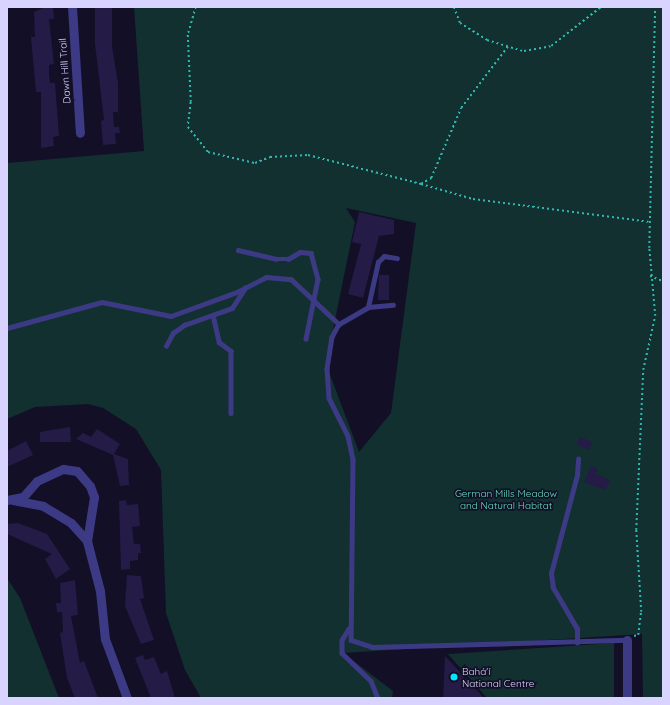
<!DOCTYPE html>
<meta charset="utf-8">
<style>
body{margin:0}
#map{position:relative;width:670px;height:705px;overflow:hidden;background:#130f26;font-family:Quicksand,sans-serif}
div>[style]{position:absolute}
.green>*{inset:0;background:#12302f}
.building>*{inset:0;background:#241b47}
.path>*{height:1.5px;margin-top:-0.75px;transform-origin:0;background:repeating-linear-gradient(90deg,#2fb8b0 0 2px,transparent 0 5px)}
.service>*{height:4.5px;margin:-2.25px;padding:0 2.25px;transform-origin:2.25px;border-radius:2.25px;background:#3d3a85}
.minor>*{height:9px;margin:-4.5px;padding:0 4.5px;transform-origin:4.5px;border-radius:4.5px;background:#3d3a85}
.dots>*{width:11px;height:11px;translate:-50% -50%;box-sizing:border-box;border:2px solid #130f26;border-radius:50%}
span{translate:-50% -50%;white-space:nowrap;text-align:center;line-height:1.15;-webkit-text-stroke:3.5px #130f26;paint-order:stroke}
.street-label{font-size:10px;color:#d9d4ff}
.park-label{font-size:10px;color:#5fe0c0}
.poi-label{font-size:10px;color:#d9d4ff}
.left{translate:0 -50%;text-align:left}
.frame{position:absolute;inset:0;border:8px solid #d9d4ff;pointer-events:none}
</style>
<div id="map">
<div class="green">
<i style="clip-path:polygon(evenodd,134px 7px,663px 7px,663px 698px,643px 698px,642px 634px,343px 653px,393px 691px,392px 698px,201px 698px,185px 670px,166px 613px,161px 470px,136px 429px,103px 408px,88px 404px,35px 407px,7px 419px,7px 163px,144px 151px,134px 7px,346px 208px,416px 223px,391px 413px,359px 452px,326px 364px,355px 222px,346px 208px)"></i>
<i style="clip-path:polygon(7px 578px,20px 598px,59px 698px,7px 698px)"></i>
<i style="clip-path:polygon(614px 643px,614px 698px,487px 698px,448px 654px)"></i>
</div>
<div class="building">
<i style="clip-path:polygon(95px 7px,112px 7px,112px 46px,118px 83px,118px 112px,113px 112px,114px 127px,119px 127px,120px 133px,115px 133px,116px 144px,103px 145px,101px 121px,104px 120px,95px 44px)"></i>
<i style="clip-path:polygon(43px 8px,53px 8px,54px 19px,49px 19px,54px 64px,49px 65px,49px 75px,50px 83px,55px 83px,59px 136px,53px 137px,54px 146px,41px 148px,41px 92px,36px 92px,31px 37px,35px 37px,34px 12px)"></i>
<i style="clip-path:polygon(359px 212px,394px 220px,394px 234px,379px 236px,363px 298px,348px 294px,361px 244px,352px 242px)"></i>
<i style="clip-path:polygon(379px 275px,389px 275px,389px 300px,378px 300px)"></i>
<i style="clip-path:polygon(70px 427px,71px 442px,40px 442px,40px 432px)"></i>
<i style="clip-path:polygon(97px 429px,120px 444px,114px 454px,128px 459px,129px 485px,120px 486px,113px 455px,76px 439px,83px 433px,91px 437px)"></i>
<i style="clip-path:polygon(580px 437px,592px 442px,589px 450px,577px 445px)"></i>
<i style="clip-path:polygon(26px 441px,33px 455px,7px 467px,7px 451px)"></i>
<i style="clip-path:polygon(591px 466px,598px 469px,596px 474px,610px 480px,605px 490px,584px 482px)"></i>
<i style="clip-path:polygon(126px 500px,127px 505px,138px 504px,140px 526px,132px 527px,134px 544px,140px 544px,141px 553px,138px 553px,138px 560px,130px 561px,130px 569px,121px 570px,119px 501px)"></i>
<i style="clip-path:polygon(18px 523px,47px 534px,70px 569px,56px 579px,45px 559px,52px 554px,7px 534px,7px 524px)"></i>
<i style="clip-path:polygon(127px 575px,141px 576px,144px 598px,140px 599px,154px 640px,141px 644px,125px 606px)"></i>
<i style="clip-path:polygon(75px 580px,78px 615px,71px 616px,80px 663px,84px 661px,98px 698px,75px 698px,67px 678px,60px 633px,63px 632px,62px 612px,57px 612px,56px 603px,61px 603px,60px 583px)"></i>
<i style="clip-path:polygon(143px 655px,145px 660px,154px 657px,161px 674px,167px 671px,175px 698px,151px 698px,135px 658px)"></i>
<i style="clip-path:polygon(445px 656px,484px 698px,443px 698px)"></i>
</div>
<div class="path">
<i style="left:196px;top:7px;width:29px;rotate:106deg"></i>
<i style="left:188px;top:35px;width:67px;rotate:87.4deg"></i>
<i style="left:191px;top:102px;width:25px;rotate:97deg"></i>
<i style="left:188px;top:127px;width:32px;rotate:51deg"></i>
<i style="left:208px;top:152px;width:48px;rotate:13.2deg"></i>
<i style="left:255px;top:163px;width:16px;rotate:-22deg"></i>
<i style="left:270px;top:157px;width:38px;rotate:-3deg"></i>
<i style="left:308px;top:155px;width:117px;rotate:14.4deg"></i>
<i style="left:421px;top:184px;width:12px;rotate:-31deg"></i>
<i style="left:431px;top:178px;width:76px;rotate:-66.8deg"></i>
<i style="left:461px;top:108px;width:78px;rotate:-52.8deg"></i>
<i style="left:454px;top:7px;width:17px;rotate:69deg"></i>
<i style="left:460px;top:23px;width:32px;rotate:32deg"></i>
<i style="left:487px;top:40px;width:39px;rotate:17deg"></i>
<i style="left:524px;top:51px;width:27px;rotate:-10deg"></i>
<i style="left:551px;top:46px;width:63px;rotate:-38deg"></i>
<i style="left:421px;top:184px;width:54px;rotate:16.1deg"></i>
<i style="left:473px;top:199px;width:177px;rotate:7.4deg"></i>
<i style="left:650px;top:276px;width:14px;rotate:21deg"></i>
<i style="left:634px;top:636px;width:4px;rotate:-14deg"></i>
<i style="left:638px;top:635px;width:23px;rotate:-83deg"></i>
<i style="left:641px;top:612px;width:82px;rotate:-93.5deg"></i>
<i style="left:636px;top:530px;width:160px;rotate:-87.5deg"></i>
<i style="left:643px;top:370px;width:55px;rotate:-77.5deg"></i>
<i style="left:655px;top:316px;width:68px;rotate:-95deg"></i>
<i style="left:649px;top:248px;width:241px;rotate:-88.6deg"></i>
</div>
<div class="service">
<i style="left:238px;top:250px;width:39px;rotate:13deg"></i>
<i style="left:276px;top:259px;width:12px"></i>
<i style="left:288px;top:259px;width:14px;rotate:-30deg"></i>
<i style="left:300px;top:252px;width:11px;rotate:5deg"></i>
<i style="left:311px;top:253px;width:27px;rotate:75deg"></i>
<i style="left:318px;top:279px;width:61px;rotate:101.3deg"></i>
<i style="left:368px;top:307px;width:25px;rotate:-5deg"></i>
<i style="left:213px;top:315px;width:28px;rotate:77deg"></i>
<i style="left:219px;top:342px;width:15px;rotate:37deg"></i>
<i style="left:231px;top:351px;width:62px;rotate:90deg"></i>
<i style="left:339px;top:324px;width:34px;rotate:-30deg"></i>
<i style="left:368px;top:307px;width:46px;rotate:-77.5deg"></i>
<i style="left:378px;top:262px;width:8px;rotate:-45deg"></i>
<i style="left:384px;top:256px;width:13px;rotate:9deg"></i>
<i style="left:7px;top:328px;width:98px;rotate:-15.3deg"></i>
<i style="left:102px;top:302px;width:70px;rotate:11.5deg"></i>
<i style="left:171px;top:316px;width:70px;rotate:-20deg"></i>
<i style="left:237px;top:292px;width:33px;rotate:-27deg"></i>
<i style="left:266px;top:277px;width:25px;rotate:5deg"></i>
<i style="left:291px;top:279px;width:66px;rotate:43.2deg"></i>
<i style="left:339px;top:324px;width:15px;rotate:118deg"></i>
<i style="left:332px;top:337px;width:32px;rotate:99deg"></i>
<i style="left:327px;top:369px;width:29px;rotate:86deg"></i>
<i style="left:329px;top:398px;width:42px;rotate:63.4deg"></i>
<i style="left:348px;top:436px;width:24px;rotate:78deg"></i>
<i style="left:353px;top:459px;width:181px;rotate:90.6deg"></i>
<i style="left:351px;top:640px;width:22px;rotate:18deg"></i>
<i style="left:372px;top:647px;width:255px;rotate:-1.6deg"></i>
<i style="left:166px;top:346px;width:15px;rotate:-62deg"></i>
<i style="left:173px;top:333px;width:14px;rotate:-36deg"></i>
<i style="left:184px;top:325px;width:51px;rotate:-19.5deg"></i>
<i style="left:232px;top:308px;width:24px;rotate:-57deg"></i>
<i style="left:349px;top:629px;width:13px;rotate:122deg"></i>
<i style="left:342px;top:640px;width:13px;rotate:90deg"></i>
<i style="left:342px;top:653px;width:40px;rotate:44deg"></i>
<i style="left:371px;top:681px;width:18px;rotate:68deg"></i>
<i style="left:577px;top:643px;width:14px;rotate:-90deg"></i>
<i style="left:577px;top:629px;width:48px;rotate:-120.3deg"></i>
<i style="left:553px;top:588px;width:15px;rotate:-98deg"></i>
<i style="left:551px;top:573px;width:101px;rotate:-75.1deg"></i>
<i style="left:577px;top:475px;width:16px;rotate:-86deg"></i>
</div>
<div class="minor">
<i style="left:72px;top:7px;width:126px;rotate:86.4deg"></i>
<i style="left:7px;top:500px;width:16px;rotate:-11deg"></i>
<i style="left:23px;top:497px;width:21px;rotate:-49deg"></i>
<i style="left:37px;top:481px;width:29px;rotate:-25deg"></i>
<i style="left:63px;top:469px;width:14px;rotate:8deg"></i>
<i style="left:77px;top:471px;width:20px;rotate:49deg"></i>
<i style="left:90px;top:486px;width:12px;rotate:70deg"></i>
<i style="left:94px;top:497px;width:45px;rotate:99deg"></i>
<i style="left:87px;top:541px;width:52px;rotate:75.4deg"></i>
<i style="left:100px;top:591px;width:48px;rotate:84.1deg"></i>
<i style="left:105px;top:639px;width:63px;rotate:69.6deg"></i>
<i style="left:13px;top:500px;width:31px;rotate:11deg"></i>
<i style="left:43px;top:506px;width:33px;rotate:31deg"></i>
<i style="left:71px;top:523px;width:24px;rotate:48deg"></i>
<i style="left:627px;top:640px;width:58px;rotate:90deg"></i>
</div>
<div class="dots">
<i style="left:454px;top:677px;background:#00e5ff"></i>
</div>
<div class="street-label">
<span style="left:65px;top:71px;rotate:-94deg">Dawn Hill Trail</span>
</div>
<div class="park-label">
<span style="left:506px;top:499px">German Mills Meadow<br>and Natural Habitat</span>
</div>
<div class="poi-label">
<span class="left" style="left:462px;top:677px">Bahá'í<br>National Centre</span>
</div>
<div class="frame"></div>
</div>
